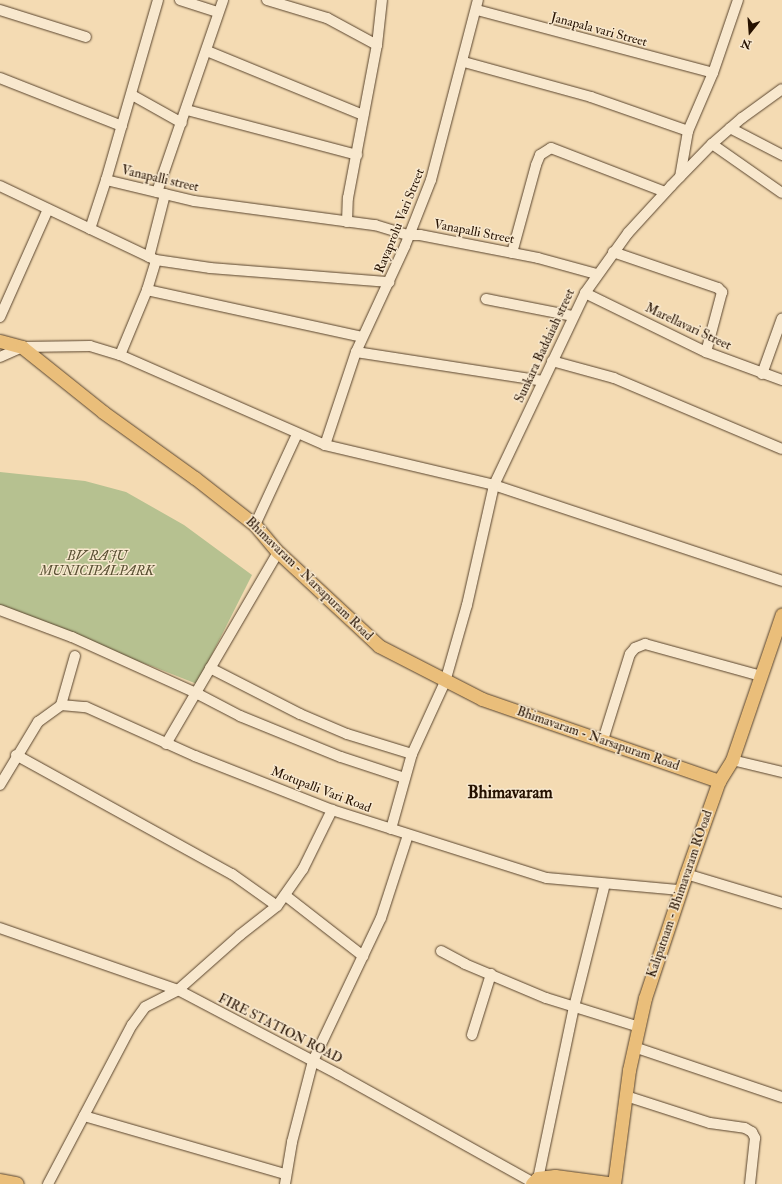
<!DOCTYPE html>
<style>
body{margin:0}
#map{position:relative;width:782px;height:1184px;overflow:hidden;background:#f4dbb3;font-family:"IM FELL Double Pica",serif}
div>[style]{position:absolute}
.green>*{inset:0;background:#b6c190}
.roads{filter:drop-shadow(0 0 1px #59442d) drop-shadow(0 0 1px #59442d)}
.minor>*{height:10px;margin:-5px;padding:0 5px;transform-origin:5px;border-radius:5px;background:#f8e8ce}
.major>*{height:13px;margin:-6.5px;padding:0 6.5px;transform-origin:6.5px;border-radius:6.5px;background:#eabe7a}
.highway>*{height:15px;margin:-7.5px;padding:0 7.5px;transform-origin:7.5px;border-radius:7.5px;background:#eabe7a}
span{translate:-50% -50%;white-space:nowrap;text-align:center;line-height:1.15;-webkit-text-stroke:3px #f8e8ce;paint-order:stroke}
.street-label{font-size:13px;color:#251100}
.park-label{font-size:13px;color:#584f32;font-style:italic}
.district-label{font-size:17px;color:#251100;font-weight:700}
.north{position:absolute;left:730px;top:12px;width:40px;height:40px;-webkit-text-stroke:3px #f8e8ce;paint-order:stroke;rotate:197deg;font-size:11px;font-weight:700;line-height:16px;text-align:center;color:#251100}
.north::after{content:'';display:block;margin:auto;width:14px;height:18px;background:#251100;clip-path:polygon(50% 0,100% 100%,50% 72%,0 100%)}
</style>
<div id="map">
<div class="green">
<i style="clip-path:polygon(0 472px,85px 481px,126px 492px,184px 525px,252px 575px,197px 684px,154px 667px,0 613px)"></i>
</div>
<div class="roads">
<div class="minor">
<i style="left:158px;top:0;width:187px;rotate:106.1deg"></i>
<i style="left:106px;top:180px;width:90px;rotate:13.4deg"></i>
<i style="left:194px;top:201px;width:183px;rotate:7.6deg"></i>
<i style="left:375px;top:225px;width:34px;rotate:17deg"></i>
<i style="left:408px;top:235px;width:12px"></i>
<i style="left:420px;top:235px;width:120px;rotate:11deg"></i>
<i style="left:538px;top:258px;width:60px;rotate:15.4deg"></i>
<i style="left:180px;top:0;width:40px;rotate:18deg"></i>
<i style="left:267px;top:0;width:63px;rotate:16.7deg"></i>
<i style="left:327px;top:18px;width:57px;rotate:28.4deg"></i>
<i style="left:0;top:10px;width:90px;rotate:17.4deg"></i>
<i style="left:477px;top:10px;width:244px;rotate:14.9deg"></i>
<i style="left:207px;top:51px;width:169px;rotate:22.3deg"></i>
<i style="left:464px;top:62px;width:132px;rotate:15.4deg"></i>
<i style="left:591px;top:97px;width:103px;rotate:19.3deg"></i>
<i style="left:0;top:78px;width:131px;rotate:21.5deg"></i>
<i style="left:132px;top:95px;width:57px;rotate:29.2deg"></i>
<i style="left:187px;top:110px;width:176px;rotate:14.8deg"></i>
<i style="left:730px;top:128px;width:59px;rotate:27.4deg"></i>
<i style="left:712px;top:144px;width:85px;rotate:35deg"></i>
<i style="left:680px;top:177px;width:47px;rotate:-80.1deg"></i>
<i style="left:688px;top:131px;width:63px;rotate:-66.7deg"></i>
<i style="left:713px;top:73px;width:77px;rotate:-71.1deg"></i>
<i style="left:0;top:186px;width:173px;rotate:25.4deg"></i>
<i style="left:157px;top:192px;width:203px;rotate:-71deg"></i>
<i style="left:347px;top:222px;width:24px;rotate:-88deg"></i>
<i style="left:348px;top:198px;width:156px;rotate:-79.3deg"></i>
<i style="left:377px;top:45px;width:45px;rotate:-83.7deg"></i>
<i style="left:90px;top:229px;width:52px;rotate:-71.9deg"></i>
<i style="left:613px;top:252px;width:111px;rotate:18.9deg"></i>
<i style="left:718px;top:288px;width:6px;rotate:45deg"></i>
<i style="left:722px;top:292px;width:62px;rotate:104.9deg"></i>
<i style="left:512px;top:253px;width:91px;rotate:-74.7deg"></i>
<i style="left:536px;top:165px;width:11px;rotate:-68deg"></i>
<i style="left:540px;top:155px;width:13px;rotate:-32deg"></i>
<i style="left:551px;top:148px;width:122px;rotate:21.1deg"></i>
<i style="left:149px;top:257px;width:65px;rotate:-75.7deg"></i>
<i style="left:147px;top:290px;width:220px;rotate:12.3deg"></i>
<i style="left:585px;top:293px;width:135px;rotate:26deg"></i>
<i style="left:706px;top:352px;width:81px;rotate:20.2deg"></i>
<i style="left:486px;top:299px;width:89px;rotate:11.1deg"></i>
<i style="left:0;top:317px;width:118px;rotate:-66deg"></i>
<i style="left:356px;top:352px;width:189px;rotate:8.8deg"></i>
<i style="left:120px;top:355px;width:70px;rotate:-67.4deg"></i>
<i style="left:147px;top:290px;width:31px;rotate:-73deg"></i>
<i style="left:156px;top:260px;width:55px;rotate:8.4deg"></i>
<i style="left:210px;top:268px;width:180px;rotate:4.5deg"></i>
<i style="left:0;top:357px;width:24px;rotate:-24deg"></i>
<i style="left:22px;top:347px;width:68px;rotate:-0.8deg"></i>
<i style="left:90px;top:346px;width:31px;rotate:17deg"></i>
<i style="left:120px;top:355px;width:224px;rotate:23.7deg"></i>
<i style="left:325px;top:445px;width:174px;rotate:13.3deg"></i>
<i style="left:494px;top:485px;width:304px;rotate:18.4deg"></i>
<i style="left:552px;top:361px;width:64px;rotate:15.3deg"></i>
<i style="left:614px;top:378px;width:182px;rotate:22.9deg"></i>
<i style="left:762px;top:374px;width:59px;rotate:-70.3deg"></i>
<i style="left:325px;top:445px;width:98px;rotate:-71.6deg"></i>
<i style="left:356px;top:352px;width:117px;rotate:-65.2deg"></i>
<i style="left:405px;top:246px;width:71px;rotate:-68.5deg"></i>
<i style="left:431px;top:180px;width:186px;rotate:-75.4deg"></i>
<i style="left:255px;top:525px;width:100px;rotate:-65.2deg"></i>
<i style="left:0;top:610px;width:77px;rotate:20.6deg"></i>
<i style="left:72px;top:637px;width:136px;rotate:24.3deg"></i>
<i style="left:196px;top:693px;width:50px;rotate:27.6deg"></i>
<i style="left:240px;top:716px;width:109px;rotate:22.1deg"></i>
<i style="left:341px;top:757px;width:67px;rotate:18.2deg"></i>
<i style="left:210px;top:668px;width:101px;rotate:27.1deg"></i>
<i style="left:300px;top:714px;width:51px;rotate:23.1deg"></i>
<i style="left:347px;top:734px;width:68px;rotate:17.1deg"></i>
<i style="left:61px;top:705px;width:51px;rotate:-74.1deg"></i>
<i style="left:603px;top:740px;width:90px;rotate:-72.6deg"></i>
<i style="left:630px;top:654px;width:8px;rotate:-50deg"></i>
<i style="left:635px;top:648px;width:11px;rotate:-22deg"></i>
<i style="left:645px;top:644px;width:120px;rotate:15.4deg"></i>
<i style="left:166px;top:744px;width:222px;rotate:-59.7deg"></i>
<i style="left:16px;top:755px;width:247px;rotate:28.9deg"></i>
<i style="left:232px;top:874px;width:55px;rotate:35.4deg"></i>
<i style="left:732px;top:760px;width:51px;rotate:13.5deg"></i>
<i style="left:0;top:785px;width:74px;rotate:-58.9deg"></i>
<i style="left:38px;top:722px;width:29px;rotate:-36deg"></i>
<i style="left:61px;top:705px;width:25px;rotate:5deg"></i>
<i style="left:86px;top:707px;width:120px;rotate:24.2deg"></i>
<i style="left:195px;top:756px;width:147px;rotate:21.5deg"></i>
<i style="left:332px;top:810px;width:225px;rotate:17.6deg"></i>
<i style="left:547px;top:878px;width:134px;rotate:5.2deg"></i>
<i style="left:391px;top:829px;width:78px;rotate:-74.4deg"></i>
<i style="left:412px;top:754px;width:79px;rotate:-65.4deg"></i>
<i style="left:445px;top:682px;width:80px;rotate:-74.1deg"></i>
<i style="left:467px;top:605px;width:123px;rotate:-77.3deg"></i>
<i style="left:494px;top:485px;width:212px;rotate:-64.6deg"></i>
<i style="left:585px;top:293px;width:74px;rotate:-54.4deg"></i>
<i style="left:628px;top:233px;width:64px;rotate:-47.5deg"></i>
<i style="left:671px;top:186px;width:59px;rotate:-45.7deg"></i>
<i style="left:712px;top:144px;width:40px;rotate:-41deg"></i>
<i style="left:742px;top:118px;width:49px;rotate:-35.9deg"></i>
<i style="left:686px;top:874px;width:100px;rotate:16.8deg"></i>
<i style="left:286px;top:896px;width:98px;rotate:37.9deg"></i>
<i style="left:0;top:928px;width:188px;rotate:19.2deg"></i>
<i style="left:178px;top:990px;width:181px;rotate:27.7deg"></i>
<i style="left:338px;top:1074px;width:224px;rotate:29.1deg"></i>
<i style="left:441px;top:951px;width:27px;rotate:28deg"></i>
<i style="left:465px;top:964px;width:88px;rotate:22.8deg"></i>
<i style="left:546px;top:998px;width:97px;rotate:17.3deg"></i>
<i style="left:472px;top:1035px;width:64px;rotate:-72.7deg"></i>
<i style="left:634px;top:1047px;width:156px;rotate:18.7deg"></i>
<i style="left:626px;top:1096px;width:88px;rotate:17.8deg"></i>
<i style="left:710px;top:1123px;width:35px;rotate:8deg"></i>
<i style="left:745px;top:1128px;width:8px;rotate:30deg"></i>
<i style="left:752px;top:1132px;width:7px;rotate:63deg"></i>
<i style="left:755px;top:1138px;width:46px;rotate:96.2deg"></i>
<i style="left:84px;top:1116px;width:209px;rotate:16.1deg"></i>
<i style="left:538px;top:1179px;width:176px;rotate:-78.2deg"></i>
<i style="left:574px;top:1007px;width:127px;rotate:-75.9deg"></i>
<i style="left:48px;top:1184px;width:180px;rotate:-62.2deg"></i>
<i style="left:132px;top:1025px;width:22px;rotate:-54deg"></i>
<i style="left:145px;top:1007px;width:37px;rotate:-27deg"></i>
<i style="left:178px;top:990px;width:83px;rotate:-41.6deg"></i>
<i style="left:240px;top:935px;width:47px;rotate:-38.1deg"></i>
<i style="left:277px;top:906px;width:45px;rotate:-54.9deg"></i>
<i style="left:303px;top:869px;width:66px;rotate:-63.8deg"></i>
<i style="left:285px;top:1184px;width:43px;rotate:-80.5deg"></i>
<i style="left:292px;top:1142px;width:84px;rotate:-75.5deg"></i>
<i style="left:313px;top:1061px;width:158px;rotate:-64.6deg"></i>
<i style="left:381px;top:918px;width:87px;rotate:-72deg"></i>
</div>
<div class="major">
<i style="left:0;top:341px;width:23px;rotate:15deg"></i>
<i style="left:22px;top:347px;width:104px;rotate:38.7deg"></i>
<i style="left:103px;top:412px;width:113px;rotate:35.7deg"></i>
<i style="left:195px;top:478px;width:76px;rotate:38.1deg"></i>
<i style="left:255px;top:525px;width:35px;rotate:50deg"></i>
<i style="left:278px;top:552px;width:138px;rotate:42.9deg"></i>
<i style="left:379px;top:646px;width:116px;rotate:27.2deg"></i>
<i style="left:482px;top:699px;width:251px;rotate:19.1deg"></i>
<i style="left:614px;top:1184px;width:115px;rotate:-82.5deg"></i>
<i style="left:629px;top:1070px;width:74px;rotate:-77.5deg"></i>
<i style="left:645px;top:998px;width:131px;rotate:-71.7deg"></i>
<i style="left:686px;top:874px;width:99px;rotate:-70.5deg"></i>
<i style="left:719px;top:781px;width:25px;rotate:-58deg"></i>
<i style="left:732px;top:760px;width:154px;rotate:-71.1deg"></i>
</div>
<div class="highway">
<i style="left:0;top:1181px;width:16px;rotate:11deg"></i>
<i style="left:533px;top:1184px;width:7px;rotate:-45deg"></i>
<i style="left:538px;top:1179px;width:17px;rotate:-7deg"></i>
<i style="left:555px;top:1177px;width:53px;rotate:7.5deg"></i>
</div>
</div>
<div class="street-label">
<span style="left:599px;top:30px;rotate:15deg">Janapala vari Street</span>
<span style="left:160px;top:179px;rotate:13deg">Vanapalli street</span>
<span style="left:400px;top:221px;rotate:-68deg">Rayaprolu Vari Street</span>
<span style="left:474px;top:232px;rotate:11deg">Vanapalli Street</span>
<span style="left:688px;top:327px;rotate:25deg">Marellavari Street</span>
<span style="left:545px;top:346px;rotate:-65deg">Sunkara Baddaiah street</span>
<span style="left:309px;top:579px;rotate:44deg">Bhimavaram - Narsapuram Road</span>
<span style="left:598px;top:739px;rotate:19deg">Bhimavaram - Narsapuram Road</span>
<span style="left:321px;top:790px;rotate:21deg">Motupalli Vari Road</span>
<span style="left:680px;top:894px;rotate:-71deg">Kalipatnam - Bhimavaram ROoad</span>
<span style="left:280px;top:1029px;rotate:27deg">FIRE STATION ROAD</span>
</div>
<div class="park-label">
<span style="left:97px;top:564px">BV RAJU<br>MUNICIPALPARK</span>
</div>
<div class="district-label">
<span style="left:510px;top:793px">Bhimavaram</span>
</div>
<div class="north">N</div>
</div>
